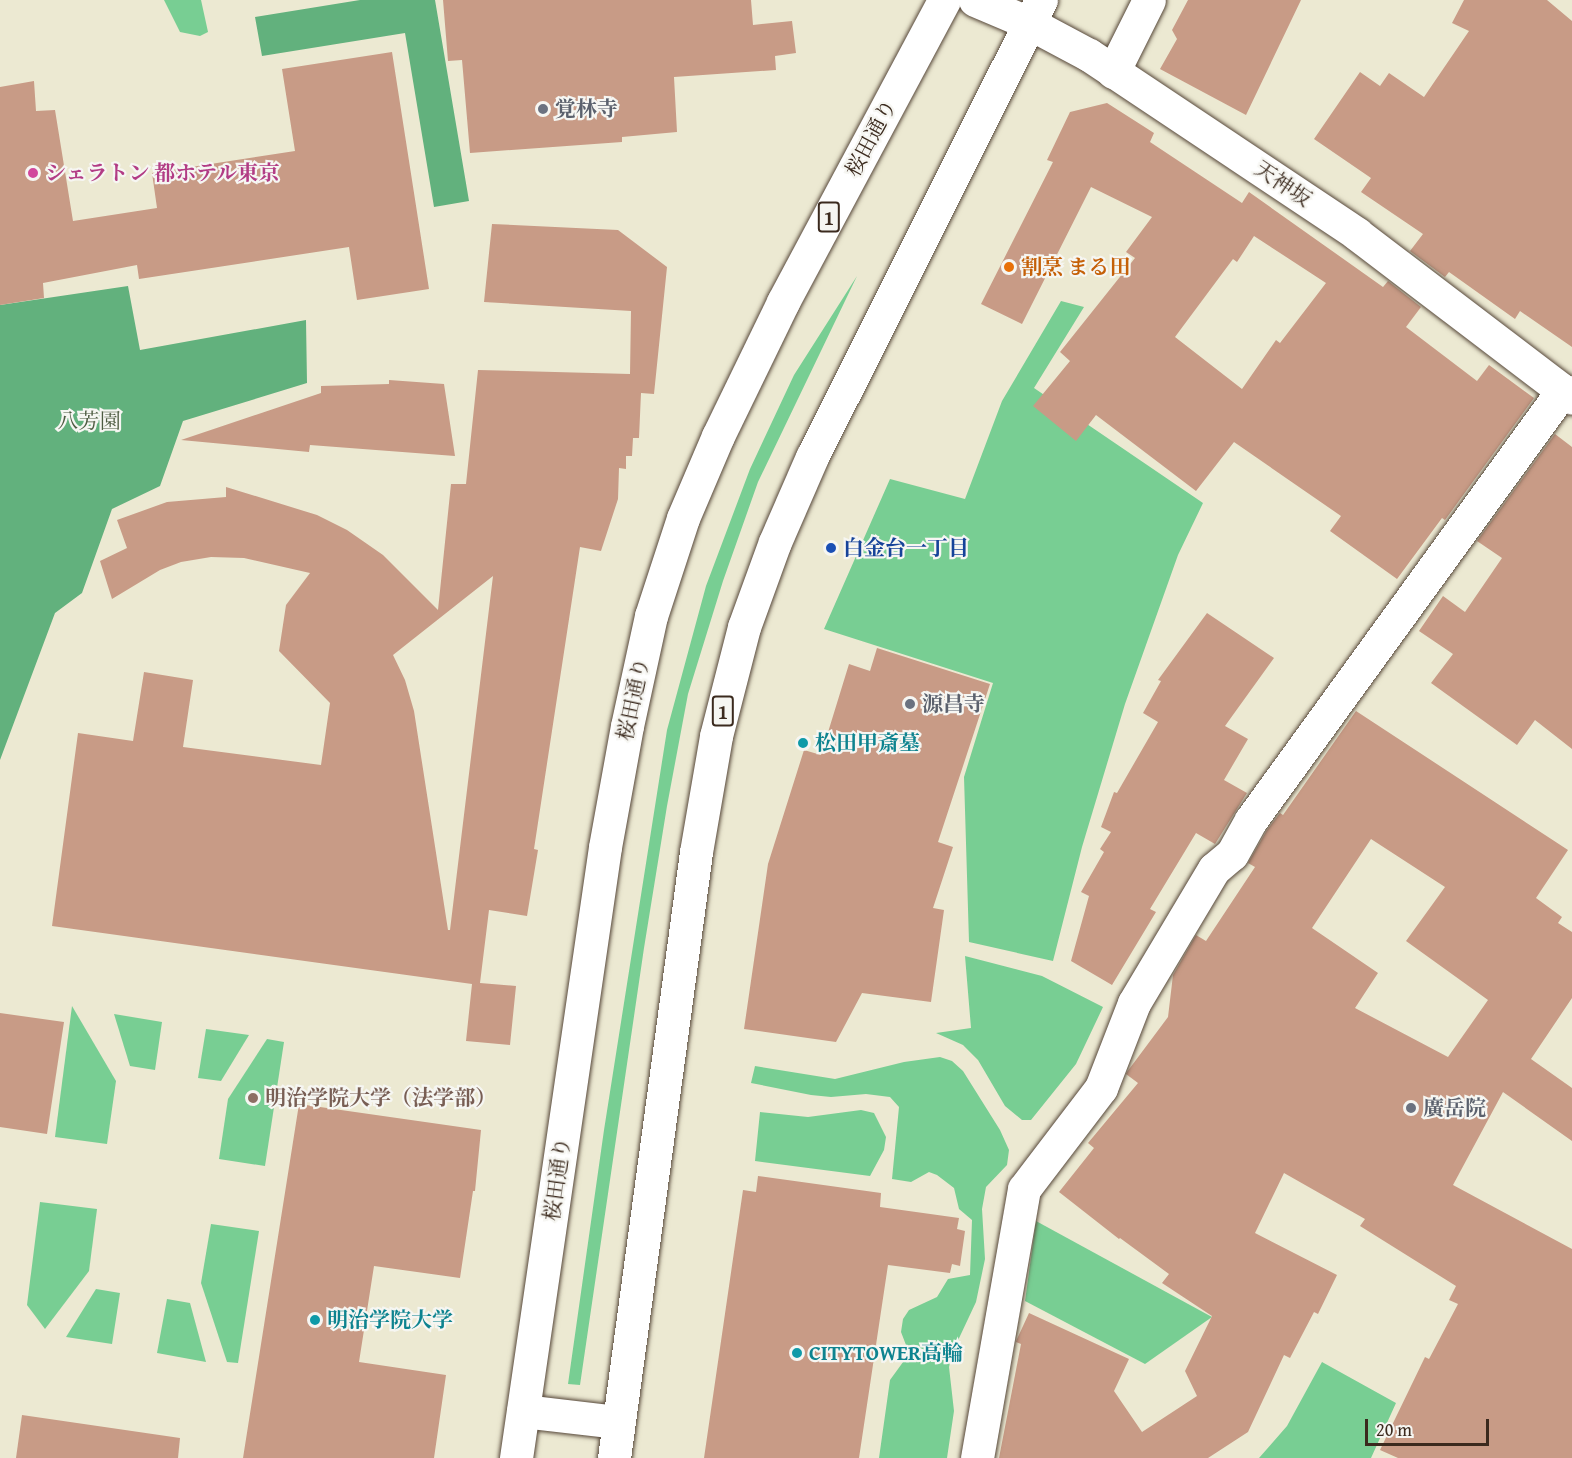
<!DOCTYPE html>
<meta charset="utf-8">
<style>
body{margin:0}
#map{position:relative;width:1572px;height:1458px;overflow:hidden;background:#ece9d2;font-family:"Gentium Book Plus","Noto Serif JP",serif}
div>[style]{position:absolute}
.green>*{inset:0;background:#78ce93}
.forest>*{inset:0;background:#62b17d}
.building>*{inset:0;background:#c89b86}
.roads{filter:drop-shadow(0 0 2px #564739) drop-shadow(0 0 2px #564739)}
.minor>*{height:33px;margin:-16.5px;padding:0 16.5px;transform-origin:16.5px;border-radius:16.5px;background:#fff}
.tertiary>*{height:33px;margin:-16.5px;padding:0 16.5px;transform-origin:16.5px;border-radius:16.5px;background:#fff}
.trunk>*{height:33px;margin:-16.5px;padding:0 16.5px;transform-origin:16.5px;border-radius:16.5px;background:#fff}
.dots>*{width:16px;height:16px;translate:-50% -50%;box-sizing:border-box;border:3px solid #f6f6f2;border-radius:50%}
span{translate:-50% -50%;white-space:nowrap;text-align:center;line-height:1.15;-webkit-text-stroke:4.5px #f6f6f2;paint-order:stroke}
.shield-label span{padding:2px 4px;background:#f6f6f2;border:2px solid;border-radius:4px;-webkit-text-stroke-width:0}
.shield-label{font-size:20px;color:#3b2a1e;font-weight:700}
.worship-label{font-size:21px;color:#5b616d;font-weight:700}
.left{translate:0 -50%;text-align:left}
.street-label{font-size:21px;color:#3b2a1e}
.hotel-label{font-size:21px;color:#b23c85;font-weight:700}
.food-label{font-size:21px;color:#c56008;font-weight:700}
.park-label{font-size:21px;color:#4d5b41}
.transit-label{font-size:21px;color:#164399;font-weight:700}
.culture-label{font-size:21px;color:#0d838f;font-weight:700}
.education-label{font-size:21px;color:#785e54;font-weight:700}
.scale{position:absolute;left:1365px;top:1419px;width:124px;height:27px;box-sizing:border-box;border:3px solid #3b2a1e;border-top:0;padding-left:8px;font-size:18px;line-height:21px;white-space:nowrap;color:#3b2a1e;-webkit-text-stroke:4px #f6f6f2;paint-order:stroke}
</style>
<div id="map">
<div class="green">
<i style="clip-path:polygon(164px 0,201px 0,208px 32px,200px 36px,180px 32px)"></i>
<i style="clip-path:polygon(857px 276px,758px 482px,723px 581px,688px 694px,667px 806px,644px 948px,580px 1385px,568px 1384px,604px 1130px,667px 730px,706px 586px,750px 469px,794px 375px)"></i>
<i style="clip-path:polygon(1061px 301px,1084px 307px,1034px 388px,1203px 503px,1178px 555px,1125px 704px,1082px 847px,1053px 961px,969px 942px,964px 777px,993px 683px,824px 629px,890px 479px,965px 499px,1002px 401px)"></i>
<i style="clip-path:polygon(965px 956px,1042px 976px,1103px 1007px,1076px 1064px,1031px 1120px,1022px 1120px,1005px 1106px,978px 1060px,963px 1045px,936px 1033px,971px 1028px)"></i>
<i style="clip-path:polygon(72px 1006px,116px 1081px,107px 1144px,55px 1137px)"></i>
<i style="clip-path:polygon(114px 1014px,162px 1022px,155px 1070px,130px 1066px)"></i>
<i style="clip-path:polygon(206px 1029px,249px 1035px,221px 1081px,198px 1078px)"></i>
<i style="clip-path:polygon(267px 1039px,284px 1042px,265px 1166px,219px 1159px,228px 1099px)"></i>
<i style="clip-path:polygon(940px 1057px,952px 1061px,963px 1071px,1000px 1130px,1009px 1150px,1007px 1165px,986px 1187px,982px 1209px,985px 1259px,976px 1302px,953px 1351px,949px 1367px,954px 1411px,947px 1458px,879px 1458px,890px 1380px,906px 1358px,906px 1345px,901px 1332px,903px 1319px,909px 1310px,937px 1297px,948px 1279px,970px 1275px,972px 1220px,959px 1209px,954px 1188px,937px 1175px,929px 1172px,911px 1182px,892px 1179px,899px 1107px,890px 1097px,866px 1094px,831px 1097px,811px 1095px,751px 1083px,755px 1066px,835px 1079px,904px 1062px)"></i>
<i style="clip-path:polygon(861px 1110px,874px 1113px,886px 1137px,884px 1150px,870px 1176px,755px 1161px,760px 1112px,808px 1117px)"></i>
<i style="clip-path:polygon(40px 1202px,97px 1209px,89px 1271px,45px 1329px,27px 1305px)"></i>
<i style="clip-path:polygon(1036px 1221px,1212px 1317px,1145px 1364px,1025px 1301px)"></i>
<i style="clip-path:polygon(211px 1224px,259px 1231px,238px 1363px,227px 1362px,201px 1283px)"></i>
<i style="clip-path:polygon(96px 1289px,120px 1293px,112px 1344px,66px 1337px)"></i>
<i style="clip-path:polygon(167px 1299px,190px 1303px,206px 1362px,157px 1353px)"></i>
<i style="clip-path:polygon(1322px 1362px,1396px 1403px,1371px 1458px,1259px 1458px,1287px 1426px)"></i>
</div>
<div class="forest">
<i style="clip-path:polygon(360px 0,435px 0,469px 201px,434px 207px,405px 33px,262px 56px,255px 17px)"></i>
<i style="clip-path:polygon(128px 286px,140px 350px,306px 320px,307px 383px,183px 421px,160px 486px,112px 509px,82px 593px,55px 613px,0 760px,0 305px)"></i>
</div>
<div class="building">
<i style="clip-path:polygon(443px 0,751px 0,753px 25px,792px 21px,796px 53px,775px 56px,776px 70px,674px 77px,677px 132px,622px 137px,622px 142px,470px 153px,462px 60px,448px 61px)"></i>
<i style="clip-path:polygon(1188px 0,1301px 0,1246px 115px,1160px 69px,1177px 39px,1172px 30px)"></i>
<i style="clip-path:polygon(1464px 0,1547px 0,1572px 21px,1572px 347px,1520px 311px,1515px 319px,1449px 272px,1445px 277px,1410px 251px,1423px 234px,1361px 192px,1371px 178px,1314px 139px,1360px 72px,1380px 86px,1389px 73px,1424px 97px,1469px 31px,1452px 23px)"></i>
<i style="clip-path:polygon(392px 52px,429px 289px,357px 300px,349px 247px,139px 279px,137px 265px,43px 283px,44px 298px,0 305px,0 87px,34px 81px,36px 111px,55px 110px,73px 221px,157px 208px,152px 173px,295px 151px,282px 69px)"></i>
<i style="clip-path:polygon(evenodd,1107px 103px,1154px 133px,1150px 142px,1242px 203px,1249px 192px,1383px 287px,1388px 281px,1421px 307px,1406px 327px,1477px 381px,1489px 365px,1534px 398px,1445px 520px,1442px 518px,1397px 579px,1330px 531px,1341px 516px,1234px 442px,1196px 491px,1096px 415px,1076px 441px,1033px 406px,1070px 361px,1060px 352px,1135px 258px,1126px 252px,1152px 217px,1091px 187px,1022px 324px,981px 304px,1053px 162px,1047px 160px,1070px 112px,1107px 103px,1254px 236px,1326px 283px,1280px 343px,1276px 340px,1242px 389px,1175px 337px,1233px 259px,1237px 262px,1254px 236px)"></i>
<i style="clip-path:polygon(evenodd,492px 224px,618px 230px,667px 267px,654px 394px,641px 393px,639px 438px,633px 438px,632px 456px,626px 456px,626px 469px,619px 468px,618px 499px,601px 551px,580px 547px,534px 849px,538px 850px,527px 916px,489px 910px,480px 983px,516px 986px,510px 1045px,466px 1041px,472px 984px,52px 926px,78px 733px,133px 741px,144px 672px,193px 680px,183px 747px,321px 765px,330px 703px,279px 651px,286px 605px,310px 573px,244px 558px,211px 557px,181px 562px,160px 570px,112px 599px,100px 561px,127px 548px,117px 520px,167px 502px,226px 497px,226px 487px,317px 515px,347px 530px,383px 555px,438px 610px,451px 484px,466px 484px,478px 370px,630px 374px,631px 311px,484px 302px,492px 224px,493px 576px,450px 930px,448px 930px,414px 711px,405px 680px,393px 655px,493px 576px)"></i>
<i style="clip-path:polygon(389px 380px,444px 384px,455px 456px,310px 445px,309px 452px,181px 440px,321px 393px,321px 386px,389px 384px)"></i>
<i style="clip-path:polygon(1555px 434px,1572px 447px,1572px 749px,1535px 720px,1517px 745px,1431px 683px,1453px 654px,1419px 631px,1443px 596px,1465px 612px,1502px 558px,1477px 541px)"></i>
<i style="clip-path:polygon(1207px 613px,1274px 658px,1225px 726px,1248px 739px,1224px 780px,1247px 793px,1215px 844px,1196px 833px,1150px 909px,1156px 912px,1112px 985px,1071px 961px,1089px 896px,1081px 892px,1104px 852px,1100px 849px,1111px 832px,1101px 827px,1114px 792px,1117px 793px,1158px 722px,1143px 713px,1161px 681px,1158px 680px)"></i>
<i style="clip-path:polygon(877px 648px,990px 684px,938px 842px,953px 847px,933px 908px,944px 910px,931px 1002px,862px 993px,836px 1042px,744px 1029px,768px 864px,804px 750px,821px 755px,849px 664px,870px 671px)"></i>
<i style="clip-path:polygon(evenodd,1356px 711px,1568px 850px,1536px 898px,1562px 917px,1558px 923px,1572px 932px,1572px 998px,1531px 1059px,1572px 1088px,1572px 1141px,1503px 1092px,1453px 1185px,1572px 1249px,1572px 1458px,1398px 1458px,1380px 1450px,1425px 1357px,1429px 1359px,1458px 1304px,1449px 1300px,1456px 1286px,1360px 1226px,1365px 1219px,1284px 1173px,1255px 1233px,1337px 1275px,1318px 1314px,1314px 1312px,1290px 1358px,1284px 1355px,1248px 1432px,1208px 1458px,999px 1458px,1021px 1344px,1016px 1342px,1017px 1339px,1029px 1313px,1129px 1359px,1114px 1391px,1142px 1432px,1197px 1396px,1185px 1371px,1212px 1316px,1162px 1283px,1169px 1274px,1120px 1238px,1119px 1239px,1059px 1192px,1094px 1148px,1088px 1143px,1138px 1083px,1126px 1074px,1127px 1072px,1168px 1017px,1173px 975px,1196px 935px,1206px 941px,1255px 867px,1248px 863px,1267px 830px,1280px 813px,1283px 815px,1356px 711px,1371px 839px,1445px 887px,1406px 941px,1488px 1000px,1448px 1057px,1355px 1008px,1378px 973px,1312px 928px,1371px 839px)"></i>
<i style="clip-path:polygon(0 1013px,64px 1022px,47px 1134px,0 1127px)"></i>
<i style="clip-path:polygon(299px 1104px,481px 1130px,475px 1191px,473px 1191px,460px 1278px,374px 1266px,359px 1362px,446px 1375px,434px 1458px,243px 1458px)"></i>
<i style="clip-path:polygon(758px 1176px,881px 1193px,880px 1207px,959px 1218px,957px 1229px,965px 1231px,960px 1266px,952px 1264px,950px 1273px,888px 1265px,859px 1458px,704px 1458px,743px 1190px,756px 1192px)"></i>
<i style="clip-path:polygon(22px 1415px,180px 1438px,178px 1458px,16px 1458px)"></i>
</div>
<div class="roads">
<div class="minor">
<i style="left:1113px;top:72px;width:80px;rotate:-63.4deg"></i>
<i style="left:977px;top:1458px;width:273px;rotate:-80.1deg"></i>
<i style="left:1024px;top:1189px;width:127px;rotate:-52.7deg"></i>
<i style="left:1101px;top:1088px;width:91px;rotate:-68.8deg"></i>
<i style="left:1134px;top:1003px;width:156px;rotate:-59.2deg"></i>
<i style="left:1214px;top:869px;width:23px;rotate:-40deg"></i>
<i style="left:1232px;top:854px;width:39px;rotate:-61deg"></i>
<i style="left:1251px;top:820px;width:531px;rotate:-54.04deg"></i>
</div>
<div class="tertiary">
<i style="left:975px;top:0;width:59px;rotate:23.1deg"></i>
<i style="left:1029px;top:23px;width:68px;rotate:28.1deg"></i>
<i style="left:1089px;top:55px;width:322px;rotate:33.7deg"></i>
<i style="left:1357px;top:234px;width:270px;rotate:37.3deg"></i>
</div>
<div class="trunk">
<i style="left:523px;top:1411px;width:96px;rotate:6.6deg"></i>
<i style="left:516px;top:1458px;width:617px;rotate:-81.71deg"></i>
<i style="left:605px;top:847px;width:123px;rotate:-79.7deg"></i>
<i style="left:627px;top:726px;width:113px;rotate:-77.7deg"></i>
<i style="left:651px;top:616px;width:103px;rotate:-71.9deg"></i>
<i style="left:683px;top:518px;width:89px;rotate:-66.9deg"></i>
<i style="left:718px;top:436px;width:149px;rotate:-64.1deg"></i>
<i style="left:783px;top:302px;width:342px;rotate:-61.9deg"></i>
<i style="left:614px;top:1458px;width:612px;rotate:-82.29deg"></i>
<i style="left:696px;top:852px;width:118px;rotate:-80.2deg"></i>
<i style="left:716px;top:736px;width:113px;rotate:-75.6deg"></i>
<i style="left:744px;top:627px;width:90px;rotate:-70deg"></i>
<i style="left:775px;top:542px;width:93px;rotate:-66.5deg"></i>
<i style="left:812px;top:457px;width:511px;rotate:-63.38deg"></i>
</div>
</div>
<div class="dots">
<i style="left:543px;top:109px;background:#6b7280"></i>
<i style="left:33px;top:173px;background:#d1479c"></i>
<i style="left:1009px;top:267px;background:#e8710a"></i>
<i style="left:831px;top:548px;background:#1a4fb4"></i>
<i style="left:910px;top:704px;background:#6b7280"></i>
<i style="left:803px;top:743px;background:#0f9aa8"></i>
<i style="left:253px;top:1098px;background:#8d6e63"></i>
<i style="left:1411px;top:1108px;background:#6b7280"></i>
<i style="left:315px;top:1320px;background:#0f9aa8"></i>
<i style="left:797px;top:1353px;background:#0f9aa8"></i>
</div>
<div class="shield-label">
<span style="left:829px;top:217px">1</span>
<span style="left:723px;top:711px">1</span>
</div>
<div class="worship-label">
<span class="left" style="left:555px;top:109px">覚林寺</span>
<span class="left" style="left:922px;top:704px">源昌寺</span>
<span class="left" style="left:1423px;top:1108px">廣岳院</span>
</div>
<div class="street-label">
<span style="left:871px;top:138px;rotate:-62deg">桜田通り</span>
<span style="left:1283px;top:184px;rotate:34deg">天神坂</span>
<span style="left:633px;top:699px;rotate:-78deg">桜田通り</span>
<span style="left:557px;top:1179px;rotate:-82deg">桜田通り</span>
</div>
<div class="hotel-label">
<span class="left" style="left:45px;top:173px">シェラトン 都ホテル東京</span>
</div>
<div class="food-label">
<span class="left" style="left:1021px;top:267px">割烹 まる田</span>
</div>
<div class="park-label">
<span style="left:89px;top:421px">八芳園</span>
</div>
<div class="transit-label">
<span class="left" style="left:843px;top:548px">白金台一丁目</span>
</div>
<div class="culture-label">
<span class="left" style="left:815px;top:743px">松田甲斎墓</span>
<span class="left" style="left:327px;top:1320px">明治学院大学</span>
<span class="left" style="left:809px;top:1353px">CITYTOWER高輪</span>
</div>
<div class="education-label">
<span class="left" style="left:265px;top:1098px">明治学院大学（法学部）</span>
</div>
<div class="scale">20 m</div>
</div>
